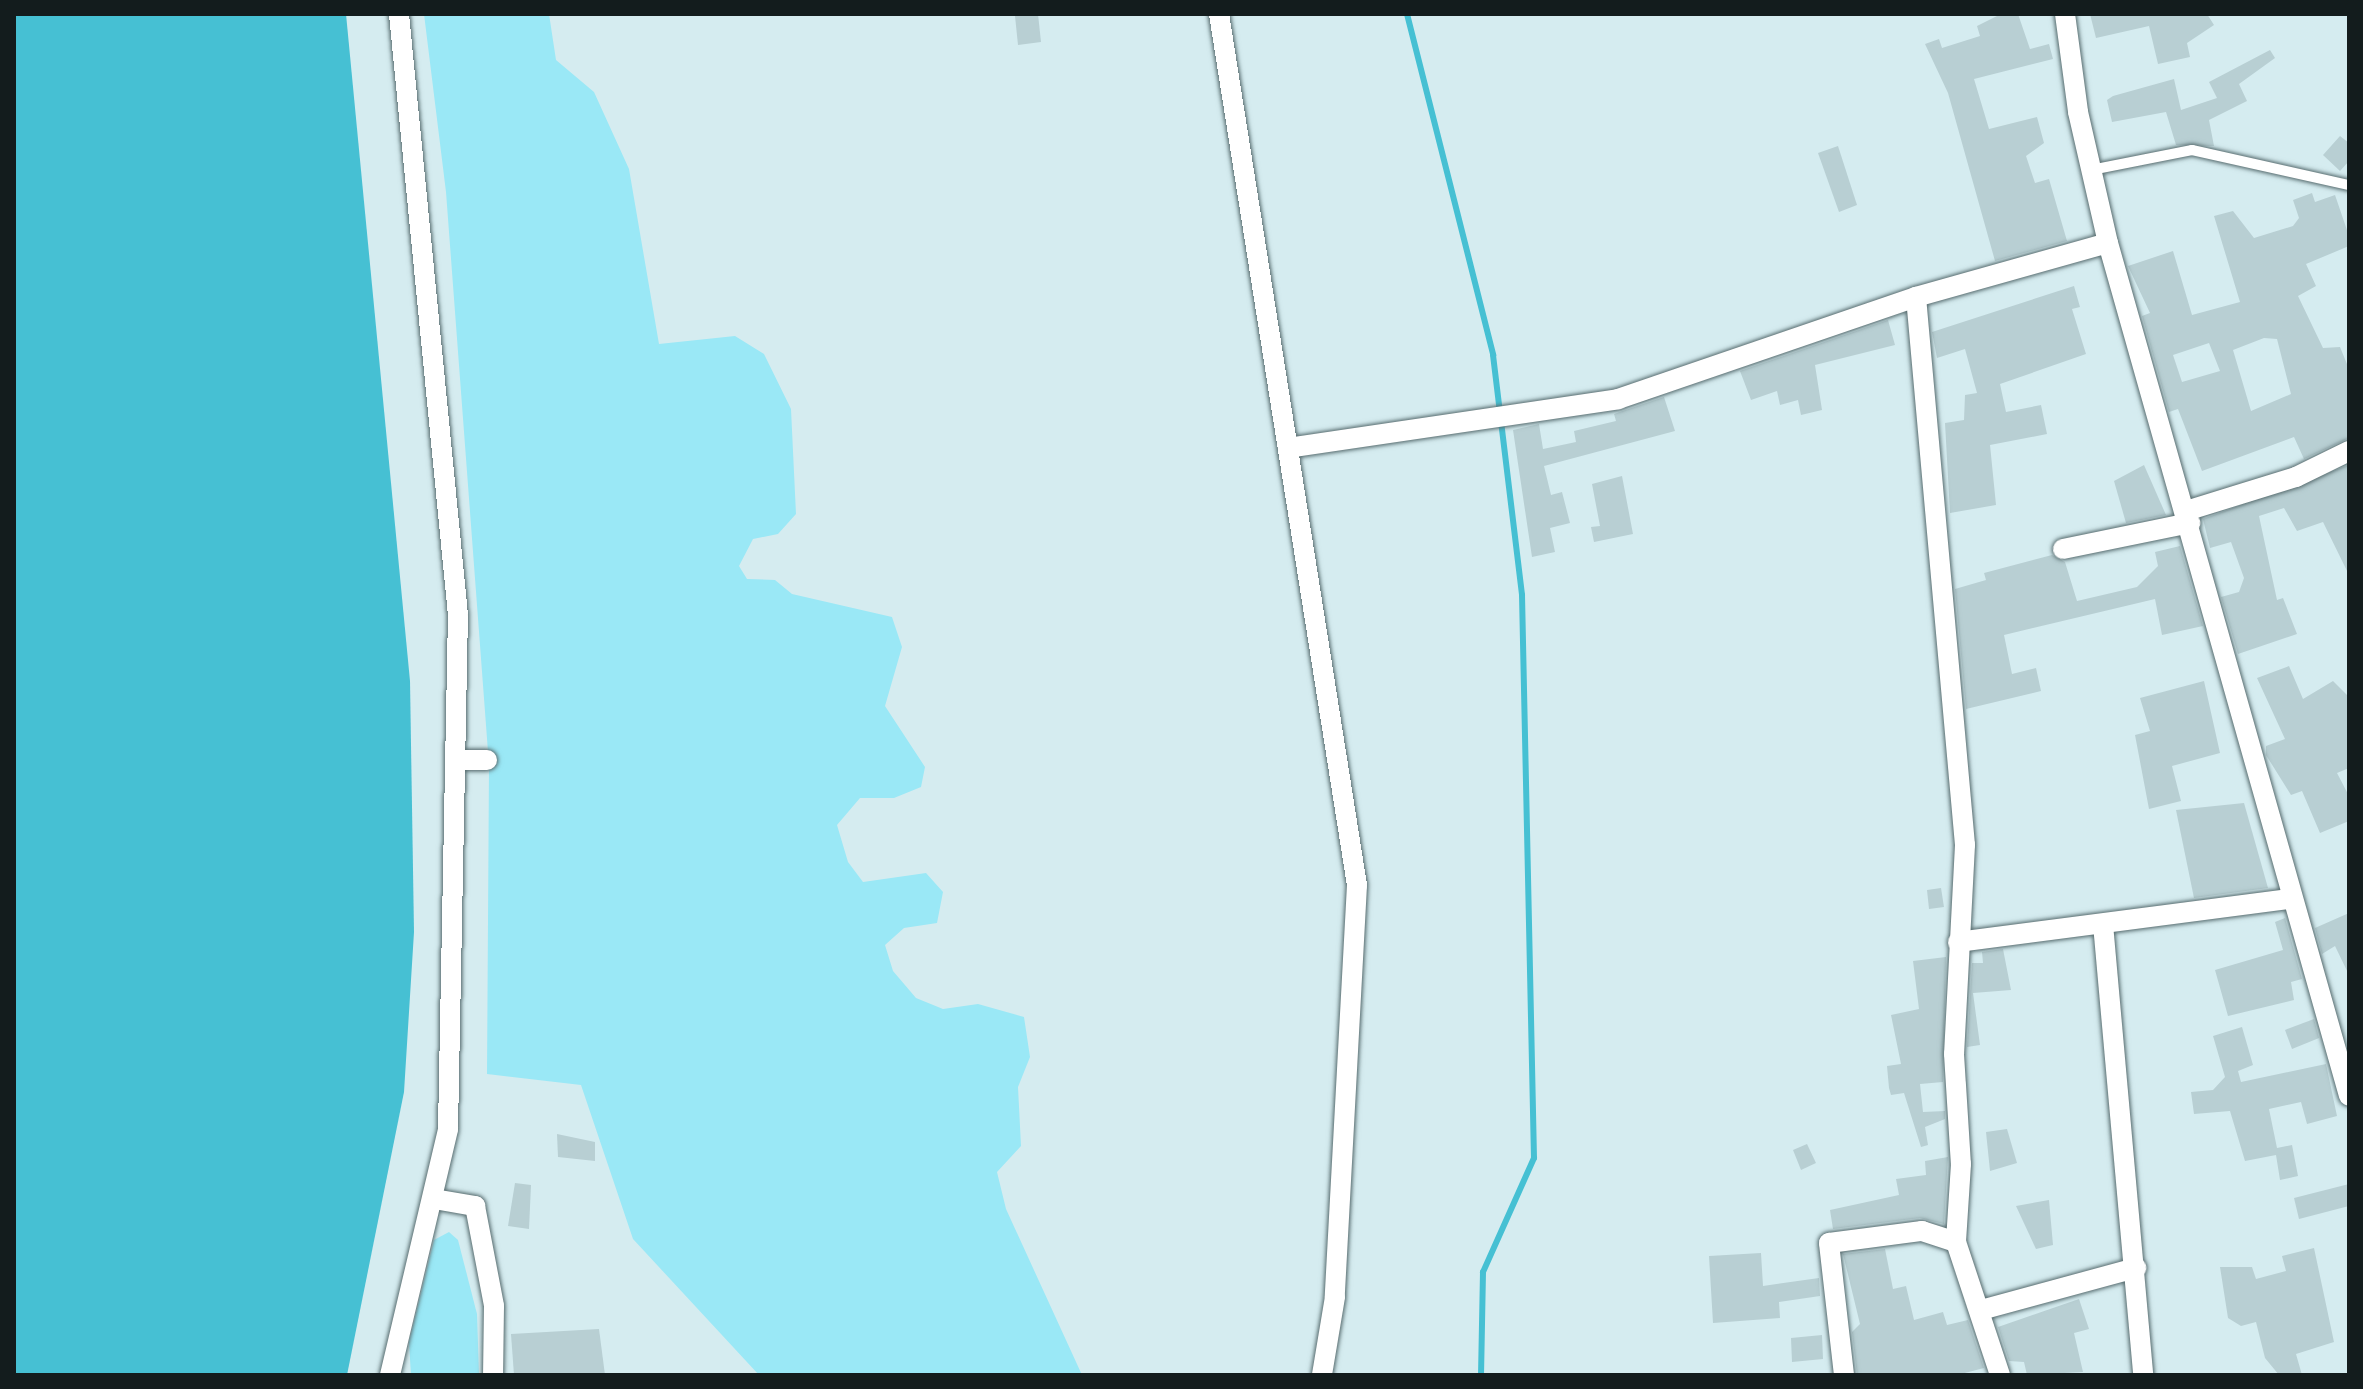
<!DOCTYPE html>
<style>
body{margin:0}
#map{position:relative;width:2363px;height:1389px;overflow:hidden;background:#d5ecf0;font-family:"IBM Plex Sans",sans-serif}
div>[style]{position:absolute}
.green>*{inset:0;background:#9ae8f6}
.water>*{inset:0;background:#46c0d3}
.stream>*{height:6px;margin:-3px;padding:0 3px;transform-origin:3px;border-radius:3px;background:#46c0d3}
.building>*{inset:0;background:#b8cfd3}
.roads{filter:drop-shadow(0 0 2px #576c6f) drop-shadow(0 0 2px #576c6f)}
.lane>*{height:10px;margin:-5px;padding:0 5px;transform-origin:5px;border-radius:5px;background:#fff}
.street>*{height:20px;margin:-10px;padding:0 10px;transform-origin:10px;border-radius:10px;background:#fff}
span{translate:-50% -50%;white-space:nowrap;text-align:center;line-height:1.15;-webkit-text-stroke:8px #d5ecf0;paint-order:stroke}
.frame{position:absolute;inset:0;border:16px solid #131c1d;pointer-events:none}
</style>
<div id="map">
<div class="green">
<i style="clip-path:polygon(424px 14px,549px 14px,556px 60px,594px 92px,629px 169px,659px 344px,735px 336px,764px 354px,791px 409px,796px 514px,778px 534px,753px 539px,739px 566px,747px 579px,775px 580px,792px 594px,892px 617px,902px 647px,885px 706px,925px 767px,921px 787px,894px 798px,860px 798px,837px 825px,848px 862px,863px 882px,926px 873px,943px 892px,937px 923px,904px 928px,885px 945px,893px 971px,916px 998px,943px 1009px,978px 1004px,1024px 1017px,1030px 1057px,1018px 1087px,1021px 1146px,997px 1172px,1006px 1209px,1082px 1375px,759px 1375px,633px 1239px,581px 1085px,487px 1074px,489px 765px,446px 192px)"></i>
<i style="clip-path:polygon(449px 1232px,458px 1240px,477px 1314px,479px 1375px,411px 1375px,409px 1342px,434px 1240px)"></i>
</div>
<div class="water">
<i style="clip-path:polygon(14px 14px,346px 14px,410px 681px,414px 932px,404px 1092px,347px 1375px,14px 1375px)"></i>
</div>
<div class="stream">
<i style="left:1407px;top:14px;width:352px;rotate:75.8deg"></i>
<i style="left:1493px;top:355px;width:242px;rotate:83.1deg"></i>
<i style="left:1522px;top:595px;width:563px;rotate:88.78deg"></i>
<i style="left:1534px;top:1158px;width:125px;rotate:114.1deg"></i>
<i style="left:1483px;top:1272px;width:103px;rotate:91.1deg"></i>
</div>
<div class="building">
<i style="clip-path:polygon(1038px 14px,1041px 42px,1018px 45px,1015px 16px)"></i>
<i style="clip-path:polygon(2001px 14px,2018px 14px,2030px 49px,2049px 44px,2053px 59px,1974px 79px,1989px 129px,2037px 117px,2044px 143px,2026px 156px,2035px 183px,2049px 179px,2067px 241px,1995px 261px,1948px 93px,1925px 44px,1939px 39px,1942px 48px,1980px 36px,1977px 26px)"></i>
<i style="clip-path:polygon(2090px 14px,2207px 14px,2214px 25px,2187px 43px,2190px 57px,2158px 64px,2149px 26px,2096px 38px)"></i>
<i style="clip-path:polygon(2270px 50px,2275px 58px,2239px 84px,2247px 101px,2209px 120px,2214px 146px,2176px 145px,2166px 112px,2112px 122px,2107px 100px,2113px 96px,2174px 79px,2181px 110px,2217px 98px,2209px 82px)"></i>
<i style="clip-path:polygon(2340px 136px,2349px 143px,2349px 161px,2340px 171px,2323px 155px)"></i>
<i style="clip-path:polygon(1838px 146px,1857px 205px,1839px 212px,1818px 153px)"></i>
<i style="clip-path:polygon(evenodd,2312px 193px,2315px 202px,2335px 195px,2349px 236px,2349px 246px,2306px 264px,2316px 286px,2298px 296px,2323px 348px,2340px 347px,2349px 369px,2349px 438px,2304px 459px,2294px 437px,2202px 471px,2178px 409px,2169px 412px,2142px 316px,2150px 313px,2128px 266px,2173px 251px,2192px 315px,2240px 302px,2214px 216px,2233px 211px,2254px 238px,2293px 226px,2299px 218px,2293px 200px,2312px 193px,2264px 338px,2277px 339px,2291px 394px,2251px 411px,2233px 350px,2264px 338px,2312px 193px,2209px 343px,2220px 371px,2182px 382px,2173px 355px,2209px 343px)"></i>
<i style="clip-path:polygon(2074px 286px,2080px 307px,2072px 309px,2086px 354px,2000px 384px,2006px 412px,2041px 405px,2047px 434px,1990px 445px,1996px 505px,1950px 513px,1945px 423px,1964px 420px,1965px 395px,1977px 393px,1965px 349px,1937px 358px,1932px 332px)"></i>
<i style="clip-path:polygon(1888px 320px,1895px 345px,1815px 365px,1822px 410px,1801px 415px,1798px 400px,1780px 405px,1777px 391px,1751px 400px,1740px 371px)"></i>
<i style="clip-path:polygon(1664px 397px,1675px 431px,1544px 466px,1551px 495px,1562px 492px,1570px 523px,1550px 528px,1555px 552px,1532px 557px,1513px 430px,1539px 424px,1543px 449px,1576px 442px,1574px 431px,1616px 421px,1614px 414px)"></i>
<i style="clip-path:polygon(2144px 465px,2166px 515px,2126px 523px,2114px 481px)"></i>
<i style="clip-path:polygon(2349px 465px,2349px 575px,2323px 522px,2297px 531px,2284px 508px,2259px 516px,2277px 600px,2283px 598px,2297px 634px,2238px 654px,2221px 597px,2239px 592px,2244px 578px,2231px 542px,2210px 548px,2203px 519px)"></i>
<i style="clip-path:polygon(1622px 476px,1633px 534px,1594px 542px,1591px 527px,1600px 526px,1592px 484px)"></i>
<i style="clip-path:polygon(2180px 546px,2203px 626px,2162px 635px,2155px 599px,2004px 635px,2012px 674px,2036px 668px,2041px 691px,1966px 709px,1955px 589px,1986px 580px,1984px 573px,2052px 555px,2065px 562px,2077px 601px,2137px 587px,2158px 566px,2155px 552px)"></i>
<i style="clip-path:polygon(2289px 666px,2303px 699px,2333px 681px,2349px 697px,2349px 768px,2337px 773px,2349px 796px,2349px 821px,2320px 833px,2302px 791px,2291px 795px,2266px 755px,2266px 746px,2285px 739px,2257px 678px)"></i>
<i style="clip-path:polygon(2204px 681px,2220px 753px,2172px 766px,2181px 801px,2149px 809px,2135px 735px,2150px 731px,2140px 698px)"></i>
<i style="clip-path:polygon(2244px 803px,2268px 888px,2194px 898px,2176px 810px)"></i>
<i style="clip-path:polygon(1941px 888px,1944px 907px,1929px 909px,1927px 890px)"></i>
<i style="clip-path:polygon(2349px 913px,2347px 938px,2349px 975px,2335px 946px,2322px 954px,2315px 928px)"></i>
<i style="clip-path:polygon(2285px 918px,2302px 979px,2291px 982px,2294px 1000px,2228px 1016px,2215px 970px,2283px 950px,2275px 922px)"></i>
<i style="clip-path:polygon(2003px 949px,2011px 990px,1973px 993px,1980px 1045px,1967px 1047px,1972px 963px,1983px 963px,1982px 952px)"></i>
<i style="clip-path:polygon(1946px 957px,1943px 1082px,1920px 1084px,1923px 1112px,1945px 1111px,1945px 1119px,1925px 1127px,1928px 1145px,1921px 1147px,1904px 1093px,1891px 1095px,1889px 1088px,1887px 1066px,1901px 1064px,1891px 1015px,1919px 1009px,1913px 961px)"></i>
<i style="clip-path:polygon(2314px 1019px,2319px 1038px,2292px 1049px,2285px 1030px)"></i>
<i style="clip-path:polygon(2242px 1027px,2253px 1065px,2238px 1071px,2241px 1082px,2326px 1064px,2337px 1116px,2307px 1124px,2301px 1102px,2269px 1109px,2277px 1148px,2292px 1145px,2298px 1176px,2280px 1180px,2276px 1155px,2245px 1161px,2230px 1111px,2194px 1114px,2191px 1092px,2213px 1090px,2225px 1077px,2213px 1036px)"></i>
<i style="clip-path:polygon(2007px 1129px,2017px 1163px,1990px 1171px,1986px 1132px)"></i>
<i style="clip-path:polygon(557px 1134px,595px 1142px,595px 1161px,558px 1157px)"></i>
<i style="clip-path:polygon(1807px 1144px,1816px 1163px,1801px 1170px,1793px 1150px)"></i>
<i style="clip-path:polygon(1948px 1157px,1944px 1224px,1920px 1218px,1833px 1229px,1830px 1210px,1899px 1195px,1896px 1179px,1926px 1175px,1925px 1161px)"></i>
<i style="clip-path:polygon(515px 1183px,531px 1185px,529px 1229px,508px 1226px)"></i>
<i style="clip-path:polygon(2349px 1184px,2349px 1206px,2299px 1219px,2294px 1198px)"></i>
<i style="clip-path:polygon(2049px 1200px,2053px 1245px,2036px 1249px,2016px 1206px)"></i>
<i style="clip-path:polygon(2314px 1248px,2334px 1342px,2296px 1354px,2302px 1375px,2279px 1375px,2265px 1358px,2256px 1322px,2241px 1326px,2228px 1318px,2220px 1267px,2252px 1267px,2256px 1279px,2286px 1271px,2282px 1256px)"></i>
<i style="clip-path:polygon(1885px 1249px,1893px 1289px,1906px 1286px,1914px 1320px,1943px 1312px,1947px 1325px,1968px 1320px,1984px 1368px,1957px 1375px,1857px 1375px,1852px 1332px,1860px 1324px,1843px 1254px)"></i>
<i style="clip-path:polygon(1761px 1253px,1763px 1286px,1819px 1278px,1820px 1296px,1779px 1302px,1780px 1318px,1713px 1323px,1709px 1256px)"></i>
<i style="clip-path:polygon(2079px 1299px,2089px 1329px,2074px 1333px,2083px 1372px,2027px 1375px,2024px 1362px,2009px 1361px,1998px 1327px)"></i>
<i style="clip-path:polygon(599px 1329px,605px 1375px,514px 1375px,511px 1334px)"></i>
<i style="clip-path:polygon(1822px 1335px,1823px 1359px,1792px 1362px,1791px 1338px)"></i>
</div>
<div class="roads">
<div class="lane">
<i style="left:2091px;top:170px;width:103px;rotate:-11.2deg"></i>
<i style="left:2192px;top:150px;width:161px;rotate:12.6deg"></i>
</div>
<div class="street">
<i style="left:1219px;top:14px;width:882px;rotate:81deg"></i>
<i style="left:1357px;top:885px;width:413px;rotate:93.1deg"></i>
<i style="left:1335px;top:1297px;width:79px;rotate:99.5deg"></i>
<i style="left:2065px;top:14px;width:99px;rotate:82.4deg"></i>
<i style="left:2078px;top:112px;width:134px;rotate:77.1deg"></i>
<i style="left:2108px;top:243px;width:886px;rotate:74.22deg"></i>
<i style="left:1916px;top:297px;width:550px;rotate:84.89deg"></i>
<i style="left:1965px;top:845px;width:209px;rotate:93deg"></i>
<i style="left:1954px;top:1054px;width:110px;rotate:86.4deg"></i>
<i style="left:1961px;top:1164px;width:78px;rotate:93.7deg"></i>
<i style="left:1956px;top:1242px;width:140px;rotate:71.7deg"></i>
<i style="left:1288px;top:448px;width:334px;rotate:-8.4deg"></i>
<i style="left:1618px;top:399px;width:315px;rotate:-18.9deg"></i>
<i style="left:1916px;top:297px;width:199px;rotate:-15.7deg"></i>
<i style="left:2186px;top:511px;width:115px;rotate:-17.2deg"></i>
<i style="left:2296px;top:477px;width:59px;rotate:-26.1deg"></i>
<i style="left:2063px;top:549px;width:130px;rotate:-11.6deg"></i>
<i style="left:456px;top:760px;width:31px"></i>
<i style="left:2103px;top:924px;width:453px;rotate:84.9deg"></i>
<i style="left:1958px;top:942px;width:336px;rotate:-7.4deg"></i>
<i style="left:434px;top:1199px;width:42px;rotate:9.7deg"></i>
<i style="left:475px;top:1206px;width:102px;rotate:79.2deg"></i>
<i style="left:494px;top:1306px;width:69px;rotate:90.8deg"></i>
<i style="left:1981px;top:1310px;width:161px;rotate:-15.2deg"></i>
<i style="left:390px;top:1375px;width:253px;rotate:-76.7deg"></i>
<i style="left:448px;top:1129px;width:514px;rotate:-88.89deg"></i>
<i style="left:458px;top:615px;width:604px;rotate:-95.61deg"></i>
<i style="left:1844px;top:1375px;width:133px;rotate:-96.5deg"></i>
<i style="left:1829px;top:1243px;width:94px;rotate:-7.4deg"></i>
<i style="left:1922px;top:1231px;width:36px;rotate:18deg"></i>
</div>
</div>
<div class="frame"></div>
</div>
